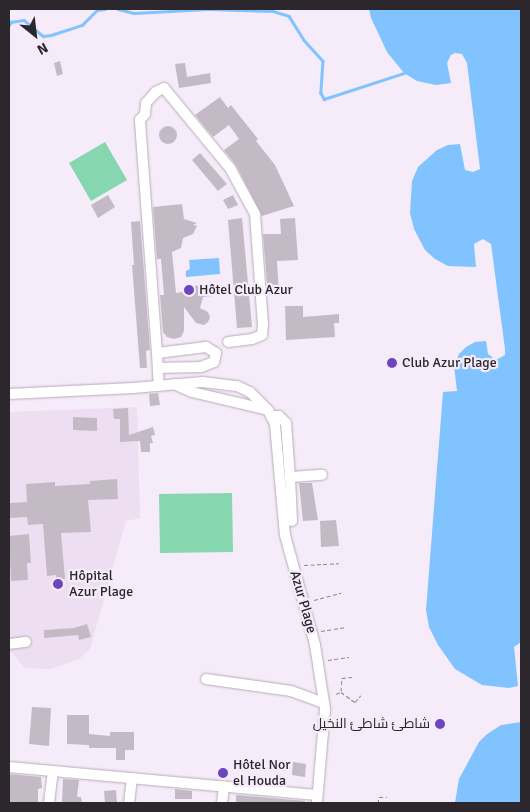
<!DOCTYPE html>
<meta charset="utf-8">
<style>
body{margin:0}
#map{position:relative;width:530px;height:812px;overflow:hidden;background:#f6ebf8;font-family:Signika,Cairo,sans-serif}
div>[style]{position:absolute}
.built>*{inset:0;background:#eedef1}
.green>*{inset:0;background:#86d6af}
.water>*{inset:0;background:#80c3fe}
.stream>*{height:2.5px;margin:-1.25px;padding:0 1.25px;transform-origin:1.25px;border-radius:1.25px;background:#80c3fe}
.building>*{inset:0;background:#c4bac6}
.round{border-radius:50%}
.path>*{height:1px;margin-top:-0.5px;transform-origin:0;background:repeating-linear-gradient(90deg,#8e8790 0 4px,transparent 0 6.5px)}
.roads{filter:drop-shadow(0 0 1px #b6acb8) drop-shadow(0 0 1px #b6acb8)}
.minor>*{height:10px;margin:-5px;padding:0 5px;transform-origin:5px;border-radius:5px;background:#fff}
.dots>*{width:14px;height:14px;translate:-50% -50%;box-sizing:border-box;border:2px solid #f6ebf8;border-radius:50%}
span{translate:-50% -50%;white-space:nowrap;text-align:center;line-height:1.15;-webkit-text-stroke:4.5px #f6ebf8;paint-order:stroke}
.poi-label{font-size:14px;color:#2b272c}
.left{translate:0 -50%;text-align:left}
.right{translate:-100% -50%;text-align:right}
.street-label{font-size:14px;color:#2b272c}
.frame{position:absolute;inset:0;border:10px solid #2b272c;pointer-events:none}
.north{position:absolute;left:10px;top:10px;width:50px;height:50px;-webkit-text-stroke:4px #f6ebf8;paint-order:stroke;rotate:151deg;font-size:14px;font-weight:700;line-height:20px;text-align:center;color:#2b272c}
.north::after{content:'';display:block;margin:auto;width:18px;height:22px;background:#2b272c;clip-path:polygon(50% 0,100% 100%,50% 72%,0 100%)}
</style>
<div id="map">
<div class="built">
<i style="clip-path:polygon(137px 407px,140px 518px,126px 521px,90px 649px,79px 659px,51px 669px,24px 668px,12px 653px,9px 653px,9px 412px)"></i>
</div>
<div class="green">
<i style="clip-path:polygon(105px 142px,127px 180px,91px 201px,69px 163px)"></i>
<i style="clip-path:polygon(232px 493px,233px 552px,160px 553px,159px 494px)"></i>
</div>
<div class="water">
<i style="clip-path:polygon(369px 9px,521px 9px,521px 642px,514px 647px,518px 686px,509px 688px,482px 685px,455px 669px,438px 645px,429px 627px,426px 610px,443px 392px,457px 391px,454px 366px,459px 354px,466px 347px,475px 342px,486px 341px,488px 354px,496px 360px,505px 355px,505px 349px,491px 244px,483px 239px,474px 244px,476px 267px,448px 266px,435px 259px,425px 250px,414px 229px,410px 213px,412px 181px,418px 167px,437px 150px,448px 145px,460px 144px,465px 170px,473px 172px,480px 169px,467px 63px,462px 54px,455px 53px,451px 55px,447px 63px,451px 83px,436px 85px,417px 81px,404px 73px,387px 52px,371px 18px)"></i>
<i style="clip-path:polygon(219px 258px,220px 274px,186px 277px,186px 271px,190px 269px,189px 260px)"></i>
<i style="clip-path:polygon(521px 722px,521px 803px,455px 803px,459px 779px,479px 742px,486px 735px,501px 725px)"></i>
</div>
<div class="stream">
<i style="left:118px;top:9px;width:16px;rotate:14deg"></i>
<i style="left:134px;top:13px;width:73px;rotate:-3.1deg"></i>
<i style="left:207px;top:9px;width:66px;rotate:1.7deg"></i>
<i style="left:273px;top:11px;width:17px;rotate:17deg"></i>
<i style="left:289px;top:16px;width:28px;rotate:58deg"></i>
<i style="left:304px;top:40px;width:28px;rotate:48deg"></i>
<i style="left:323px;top:61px;width:32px;rotate:94deg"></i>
<i style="left:321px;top:93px;width:7px;rotate:63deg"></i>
<i style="left:324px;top:99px;width:84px;rotate:-18deg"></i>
<i style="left:9px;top:25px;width:4px;rotate:-56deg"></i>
<i style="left:11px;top:22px;width:13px;rotate:-9deg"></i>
<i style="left:24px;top:20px;width:25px;rotate:40deg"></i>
<i style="left:43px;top:36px;width:8px;rotate:-7deg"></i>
<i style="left:51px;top:35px;width:33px;rotate:-18deg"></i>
<i style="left:82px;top:25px;width:21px;rotate:-45deg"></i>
<i style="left:97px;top:10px;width:8px;rotate:-7deg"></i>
</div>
<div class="building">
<i style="clip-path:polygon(60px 61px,63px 74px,57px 76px,54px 63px)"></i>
<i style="clip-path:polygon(185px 63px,187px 77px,210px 73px,211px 83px,179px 88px,175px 64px)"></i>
<i style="clip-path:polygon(220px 97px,228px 108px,231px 105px,258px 139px,256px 141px,275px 165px,294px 206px,262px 216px,236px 165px,224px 150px,239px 139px,229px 125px,213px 137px,195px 115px)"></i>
<i class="round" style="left:159px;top:126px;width:18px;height:18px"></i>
<i style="clip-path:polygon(200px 153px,227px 184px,218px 191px,192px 160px)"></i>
<i style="clip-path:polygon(108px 195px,115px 207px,98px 218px,91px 205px)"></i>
<i style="clip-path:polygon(233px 195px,238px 205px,228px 209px,223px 200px)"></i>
<i style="clip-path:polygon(182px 204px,184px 219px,197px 223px,193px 225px,197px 226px,193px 234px,183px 238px,181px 248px,172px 252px,176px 293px,189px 291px,189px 286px,213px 285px,213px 296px,203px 297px,200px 308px,208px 312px,210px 317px,208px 322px,204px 325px,196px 323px,184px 307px,184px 331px,181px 337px,174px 339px,167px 337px,163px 332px,160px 295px,164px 295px,161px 259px,157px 259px,153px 207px)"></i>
<i style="clip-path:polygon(242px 218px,252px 327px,237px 328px,228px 220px)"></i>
<i style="clip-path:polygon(295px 218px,298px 260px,277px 261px,279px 294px,268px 295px,263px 234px,281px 234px,280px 219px)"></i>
<i style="clip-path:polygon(140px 221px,150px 350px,146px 351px,147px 368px,140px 368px,132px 265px,134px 265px,131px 222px)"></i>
<i style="clip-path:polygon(285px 306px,303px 306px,303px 317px,339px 314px,339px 323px,334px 323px,335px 337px,286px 340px)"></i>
<i style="clip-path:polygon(158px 393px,160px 405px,150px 406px,149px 394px)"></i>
<i style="clip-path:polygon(128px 408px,129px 435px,153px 427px,155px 435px,151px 436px,153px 443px,150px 443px,150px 452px,141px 452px,140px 441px,120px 442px,120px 419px,114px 419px,113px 409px)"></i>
<i style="clip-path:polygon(73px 417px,97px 418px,97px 431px,73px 430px)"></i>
<i style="clip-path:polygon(117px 479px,118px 499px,88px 500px,91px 532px,61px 533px,65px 579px,56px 579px,56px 575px,47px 576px,43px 524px,28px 525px,27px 517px,9px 518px,9px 503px,27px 502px,26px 484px,55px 482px,55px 486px,90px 484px,90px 481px)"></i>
<i style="clip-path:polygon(299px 483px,312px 483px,318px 520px,303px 521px)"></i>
<i style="clip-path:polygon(336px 520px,339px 546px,321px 547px,320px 521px)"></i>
<i style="clip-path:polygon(29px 534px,31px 563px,27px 563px,28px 580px,11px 581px,9px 536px)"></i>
<i style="clip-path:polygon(87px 624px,91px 637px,79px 640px,78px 635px,44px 638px,44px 630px,74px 628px)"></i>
<i style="clip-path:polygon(32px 707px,51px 708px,49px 746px,29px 744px)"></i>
<i style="clip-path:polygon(67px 715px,89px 715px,89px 734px,110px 736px,110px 732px,134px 732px,134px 750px,125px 750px,125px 760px,116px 760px,116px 748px,89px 748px,89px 745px,67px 744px)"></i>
<i style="clip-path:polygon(293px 762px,306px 764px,305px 777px,292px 775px)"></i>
<i style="clip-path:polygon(9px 774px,41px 777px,42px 788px,38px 789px,38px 803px,9px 803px)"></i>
<i style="clip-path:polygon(63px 779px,79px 780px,77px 797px,81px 797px,82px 803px,62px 803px)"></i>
<i style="clip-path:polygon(175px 789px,192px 791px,192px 799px,175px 799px)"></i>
<i style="clip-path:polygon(116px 790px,117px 803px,105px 803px,104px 791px)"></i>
<i style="clip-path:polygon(236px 795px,305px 801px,305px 803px,236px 803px)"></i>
</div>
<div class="path">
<i style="left:304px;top:565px;width:35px;rotate:-3deg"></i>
<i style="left:314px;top:600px;width:28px;rotate:-15deg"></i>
<i style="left:321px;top:631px;width:24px;rotate:-9deg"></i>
<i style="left:521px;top:646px;width:1px;rotate:90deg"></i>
<i style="left:328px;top:660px;width:21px;rotate:-8deg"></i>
<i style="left:341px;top:691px;width:13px;rotate:-86deg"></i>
<i style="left:342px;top:678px;width:10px;rotate:-6deg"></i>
<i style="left:336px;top:694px;width:5px;rotate:-22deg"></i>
<i style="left:341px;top:692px;width:17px;rotate:36deg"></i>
<i style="left:355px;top:702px;width:9px;rotate:-49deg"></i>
<i style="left:378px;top:803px;width:6px;rotate:-81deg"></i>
<i style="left:379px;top:797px;width:8px"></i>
</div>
<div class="roads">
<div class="minor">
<i style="left:157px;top:353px;width:33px;rotate:87deg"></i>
<i style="left:158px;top:368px;width:43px;rotate:-1.3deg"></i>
<i style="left:201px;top:367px;width:14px;rotate:-21deg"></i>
<i style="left:214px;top:362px;width:9px;rotate:-77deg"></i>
<i style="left:216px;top:353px;width:12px;rotate:-149deg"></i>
<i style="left:206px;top:347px;width:49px;rotate:173deg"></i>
<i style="left:157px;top:353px;width:234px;rotate:-94.2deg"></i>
<i style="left:140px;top:120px;width:8px;rotate:-50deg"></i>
<i style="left:145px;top:114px;width:11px;rotate:-85deg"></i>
<i style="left:146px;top:103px;width:15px;rotate:-48deg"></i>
<i style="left:156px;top:92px;width:9px;rotate:-27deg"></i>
<i style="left:164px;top:88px;width:104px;rotate:50.5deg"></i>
<i style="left:230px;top:168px;width:52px;rotate:61.5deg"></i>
<i style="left:255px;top:214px;width:111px;rotate:85.9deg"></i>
<i style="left:263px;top:325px;width:10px;rotate:96deg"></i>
<i style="left:262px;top:335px;width:11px;rotate:158deg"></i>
<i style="left:252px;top:339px;width:24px;rotate:173deg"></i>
<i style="left:174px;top:384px;width:20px;rotate:24deg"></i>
<i style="left:192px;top:392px;width:78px;rotate:13.3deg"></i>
<i style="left:9px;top:394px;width:124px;rotate:-2.8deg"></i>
<i style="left:133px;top:388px;width:70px;rotate:-4.9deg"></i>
<i style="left:203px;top:382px;width:34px;rotate:7deg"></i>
<i style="left:237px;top:386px;width:14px;rotate:25deg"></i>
<i style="left:250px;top:392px;width:25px;rotate:45deg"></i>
<i style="left:268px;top:410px;width:16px;rotate:63deg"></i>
<i style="left:275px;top:424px;width:111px;rotate:84.9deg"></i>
<i style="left:285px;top:535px;width:114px;rotate:74.7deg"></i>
<i style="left:315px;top:645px;width:65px;rotate:81.1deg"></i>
<i style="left:325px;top:709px;width:94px;rotate:94.9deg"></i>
<i style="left:271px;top:416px;width:8px"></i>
<i style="left:279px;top:416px;width:10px;rotate:45deg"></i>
<i style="left:286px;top:423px;width:54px;rotate:85.8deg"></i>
<i style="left:290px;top:477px;width:32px;rotate:-4deg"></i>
<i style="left:290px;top:477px;width:44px;rotate:87.4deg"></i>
<i style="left:9px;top:644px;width:17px;rotate:-7deg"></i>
<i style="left:206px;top:679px;width:86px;rotate:8deg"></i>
<i style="left:291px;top:691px;width:35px;rotate:20deg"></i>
<i style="left:9px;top:767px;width:309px;rotate:5.2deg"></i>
<i style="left:49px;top:803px;width:32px;rotate:-83deg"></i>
<i style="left:129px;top:803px;width:25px;rotate:-83deg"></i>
<i style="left:222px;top:803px;width:17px;rotate:-83deg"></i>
</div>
</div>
<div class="dots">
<i style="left:189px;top:290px;background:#6b46bf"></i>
<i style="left:392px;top:363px;background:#6b46bf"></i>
<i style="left:58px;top:584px;background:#6b46bf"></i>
<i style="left:440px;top:724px;background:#6b46bf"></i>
<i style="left:223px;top:773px;background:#6b46bf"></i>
</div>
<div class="poi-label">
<span class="left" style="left:199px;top:290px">Hôtel Club Azur</span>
<span class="left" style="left:402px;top:363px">Club Azur Plage</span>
<span class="left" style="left:69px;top:584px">Hôpital<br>Azur Plage</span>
<span class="right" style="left:430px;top:724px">شاطئ شاطئ النخيل</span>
<span class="left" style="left:233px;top:773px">Hôtel Nor<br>el Houda</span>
</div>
<div class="street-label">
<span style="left:303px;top:602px;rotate:74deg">Azur Plage</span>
</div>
<div class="frame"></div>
<div class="north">N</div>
</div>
